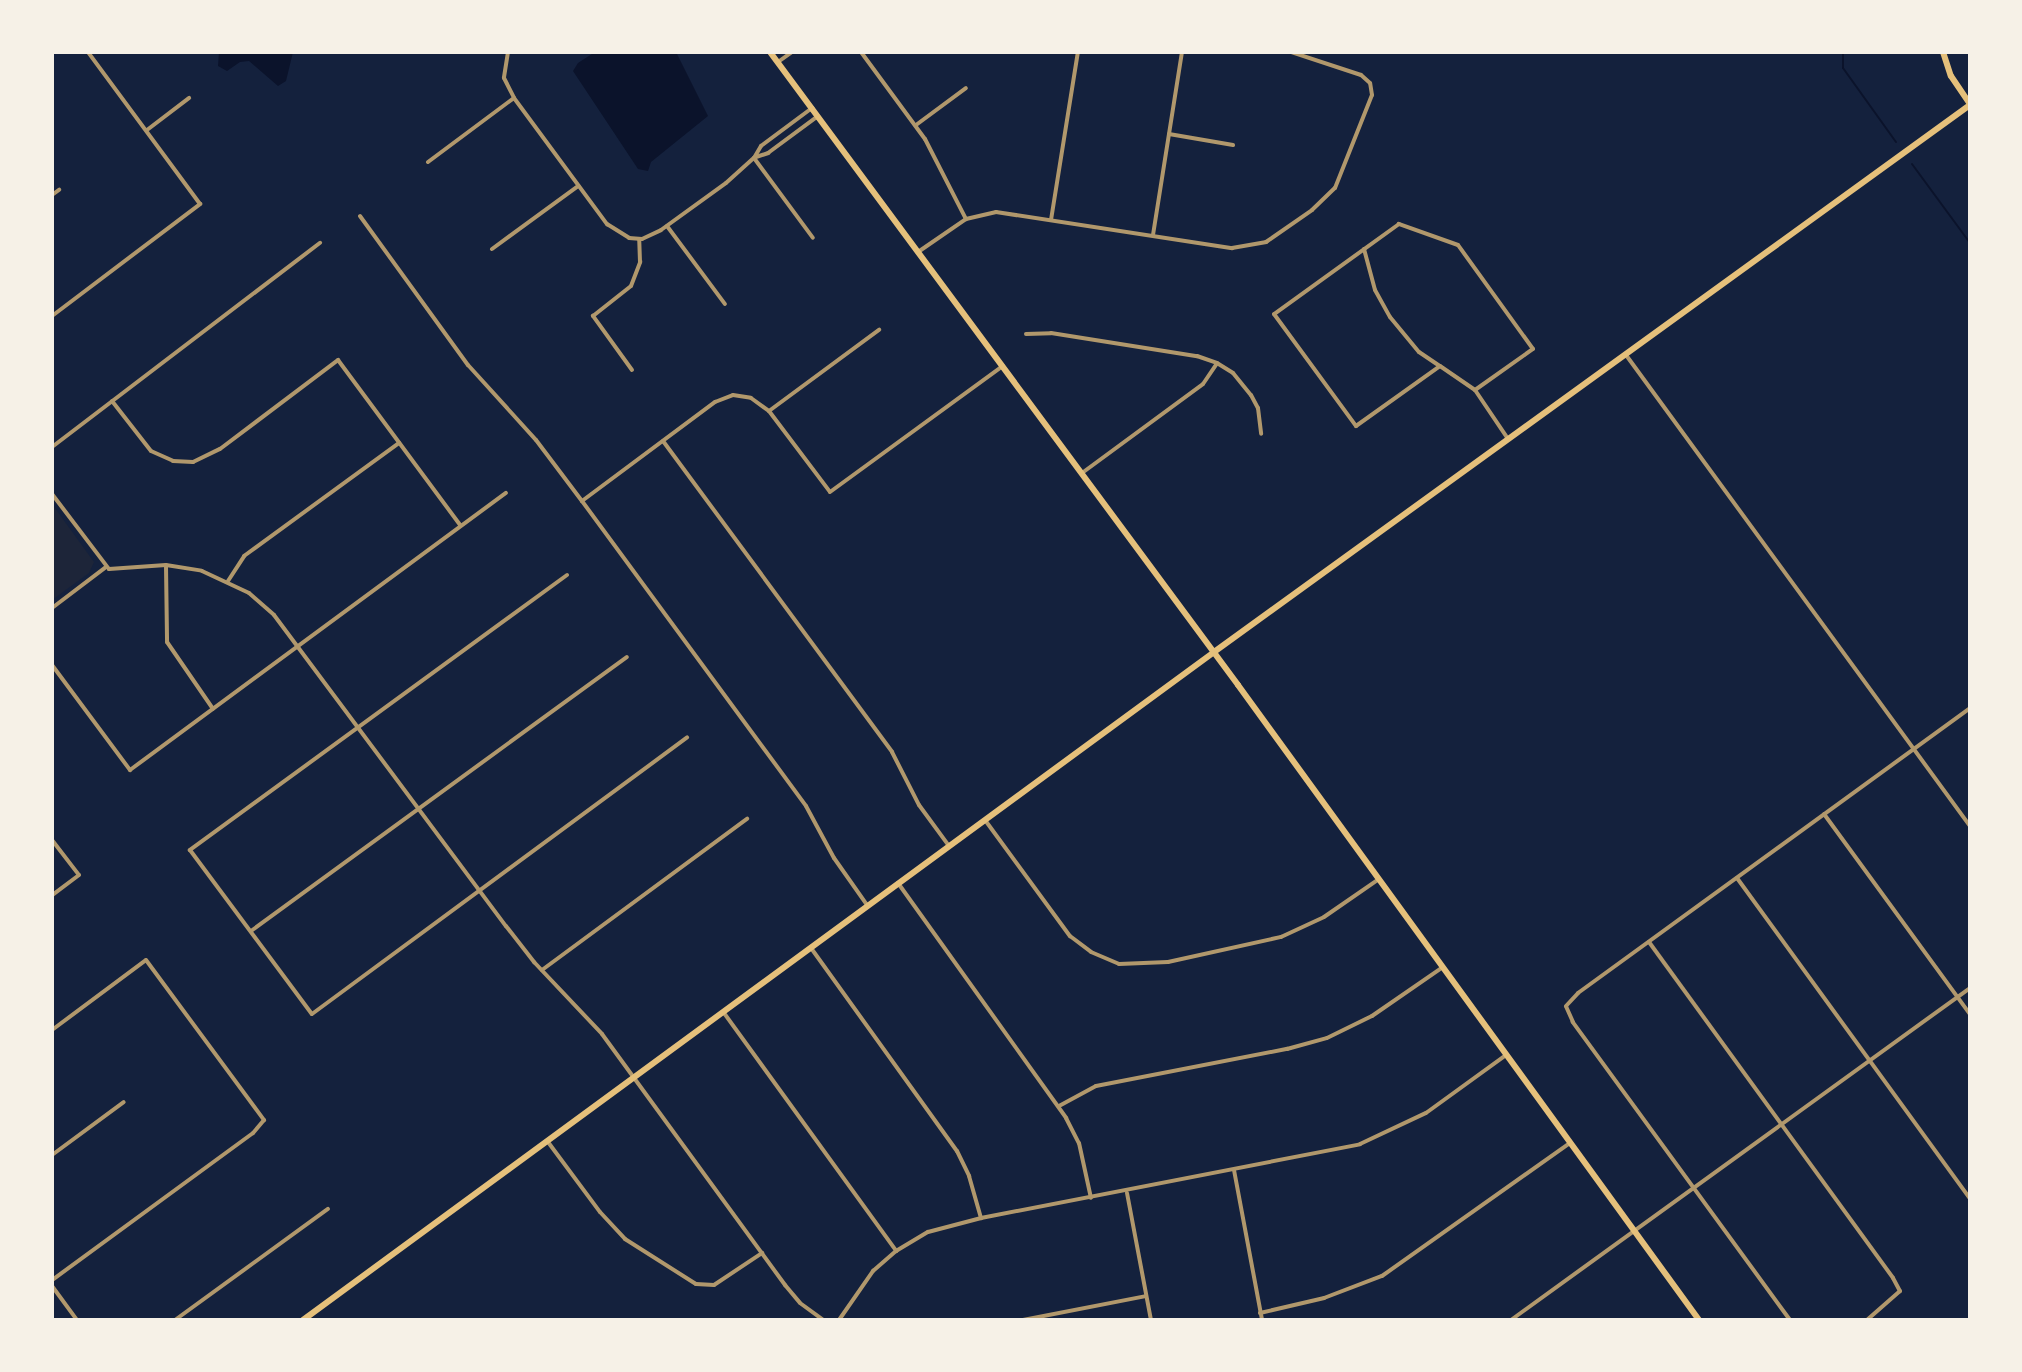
<!DOCTYPE html>
<style>
body{margin:0}
#map{position:relative;width:2022px;height:1372px;overflow:hidden;background:#14213d;font-family:Mulish,sans-serif}
div>[style]{position:absolute}
.green>*{inset:0;background:#1d2539}
.water>*{inset:0;background:#0b132b}
.stream>*{height:2px;margin:-1px;padding:0 1px;transform-origin:1px;border-radius:1px;background:#0b132b}
.minor>*{height:4px;margin:-2px;padding:0 2px;transform-origin:2px;border-radius:2px;background:#b1986c}
.secondary>*{height:6px;margin:-3px;padding:0 3px;transform-origin:3px;border-radius:3px;background:#e5c07b}
span{translate:-50% -50%;white-space:nowrap;text-align:center;line-height:1.15;-webkit-text-stroke:6px #f6f1e7;paint-order:stroke}
.frame{position:absolute;inset:0;border:54px solid #f6f1e7;pointer-events:none}
</style>
<div id="map">
<div class="green">
<i style="clip-path:polygon(52px 504px,94px 562px,89px 573px,52px 600px)"></i>
</div>
<div class="water">
<i style="clip-path:polygon(219px 52px,293px 52px,286px 81px,278px 86px,249px 61px,240px 62px,227px 71px,218px 66px)"></i>
<i style="clip-path:polygon(595px 52px,676px 52px,708px 116px,651px 162px,648px 171px,638px 169px,573px 71px,578px 63px)"></i>
</div>
<div class="stream">
<i style="left:1843px;top:52px;width:16px;rotate:90deg"></i>
<i style="left:1843px;top:68px;width:91px;rotate:54.4deg"></i>
<i style="left:1912px;top:164px;width:98px;rotate:53.7deg"></i>
</div>
<div class="minor">
<i style="left:508px;top:52px;width:26px;rotate:99deg"></i>
<i style="left:504px;top:78px;width:22px;rotate:63deg"></i>
<i style="left:514px;top:98px;width:157px;rotate:53.6deg"></i>
<i style="left:607px;top:224px;width:26px;rotate:32deg"></i>
<i style="left:629px;top:238px;width:13px;rotate:4deg"></i>
<i style="left:642px;top:239px;width:21px;rotate:-25deg"></i>
<i style="left:661px;top:230px;width:80px;rotate:-35.9deg"></i>
<i style="left:726px;top:183px;width:38px;rotate:-42deg"></i>
<i style="left:754px;top:158px;width:14px;rotate:-60deg"></i>
<i style="left:761px;top:146px;width:64px;rotate:-36.7deg"></i>
<i style="left:861px;top:52px;width:108px;rotate:53.7deg"></i>
<i style="left:925px;top:139px;width:90px;rotate:62.9deg"></i>
<i style="left:778px;top:62px;width:17px;rotate:-36deg"></i>
<i style="left:916px;top:125px;width:62px;rotate:-36.5deg"></i>
<i style="left:147px;top:130px;width:53px;rotate:-37.3deg"></i>
<i style="left:1169px;top:134px;width:65px;rotate:9.8deg"></i>
<i style="left:756px;top:157px;width:13px;rotate:-18deg"></i>
<i style="left:768px;top:153px;width:62px;rotate:-36.5deg"></i>
<i style="left:754px;top:158px;width:99px;rotate:53.6deg"></i>
<i style="left:428px;top:162px;width:107px;rotate:-36.7deg"></i>
<i style="left:52px;top:195px;width:9px;rotate:-36deg"></i>
<i style="left:360px;top:216px;width:184px;rotate:54.1deg"></i>
<i style="left:468px;top:365px;width:101px;rotate:47.8deg"></i>
<i style="left:536px;top:440px;width:76px;rotate:53deg"></i>
<i style="left:582px;top:501px;width:378px;rotate:53.7deg"></i>
<i style="left:806px;top:806px;width:59px;rotate:61.7deg"></i>
<i style="left:834px;top:858px;width:57px;rotate:54.9deg"></i>
<i style="left:1051px;top:220px;width:170px;rotate:-80.9deg"></i>
<i style="left:667px;top:226px;width:97px;rotate:53.4deg"></i>
<i style="left:1153px;top:235px;width:185px;rotate:-81deg"></i>
<i style="left:492px;top:249px;width:107px;rotate:-36.2deg"></i>
<i style="left:1364px;top:249px;width:42px;rotate:75deg"></i>
<i style="left:1375px;top:290px;width:31px;rotate:61deg"></i>
<i style="left:1390px;top:317px;width:45px;rotate:50.4deg"></i>
<i style="left:1419px;top:352px;width:25px;rotate:34deg"></i>
<i style="left:918px;top:252px;width:58px;rotate:-34.5deg"></i>
<i style="left:966px;top:219px;width:31px;rotate:-13deg"></i>
<i style="left:996px;top:212px;width:239px;rotate:8.7deg"></i>
<i style="left:1232px;top:248px;width:35px;rotate:-10deg"></i>
<i style="left:1266px;top:242px;width:56px;rotate:-34.8deg"></i>
<i style="left:1312px;top:210px;width:32px;rotate:-44deg"></i>
<i style="left:1335px;top:188px;width:100px;rotate:-68.3deg"></i>
<i style="left:1372px;top:95px;width:12px;rotate:-99deg"></i>
<i style="left:1370px;top:83px;width:12px;rotate:-138deg"></i>
<i style="left:1361px;top:75px;width:74px;rotate:-161.8deg"></i>
<i style="left:52px;top:316px;width:186px;rotate:-37.1deg"></i>
<i style="left:200px;top:204px;width:189px;rotate:-126.4deg"></i>
<i style="left:1026px;top:334px;width:25px;rotate:-2deg"></i>
<i style="left:1051px;top:333px;width:148px;rotate:9deg"></i>
<i style="left:1197px;top:356px;width:21px;rotate:19deg"></i>
<i style="left:1217px;top:363px;width:19px;rotate:32deg"></i>
<i style="left:1233px;top:373px;width:28px;rotate:51deg"></i>
<i style="left:1251px;top:395px;width:15px;rotate:62deg"></i>
<i style="left:1258px;top:408px;width:26px;rotate:83deg"></i>
<i style="left:1626px;top:355px;width:583px;rotate:53.86deg"></i>
<i style="left:632px;top:370px;width:67px;rotate:-125.8deg"></i>
<i style="left:593px;top:316px;width:48px;rotate:-38.3deg"></i>
<i style="left:631px;top:286px;width:26px;rotate:-69deg"></i>
<i style="left:640px;top:262px;width:23px;rotate:-92deg"></i>
<i style="left:1475px;top:390px;width:71px;rotate:-35.3deg"></i>
<i style="left:1533px;top:349px;width:128px;rotate:-125.8deg"></i>
<i style="left:1458px;top:245px;width:63px;rotate:-160.4deg"></i>
<i style="left:1399px;top:224px;width:154px;rotate:144.2deg"></i>
<i style="left:1274px;top:314px;width:139px;rotate:53.8deg"></i>
<i style="left:1356px;top:426px;width:103px;rotate:-35.5deg"></i>
<i style="left:1440px;top:366px;width:42px;rotate:34.4deg"></i>
<i style="left:1475px;top:390px;width:59px;rotate:56deg"></i>
<i style="left:112px;top:401px;width:63px;rotate:52deg"></i>
<i style="left:151px;top:451px;width:24px;rotate:24deg"></i>
<i style="left:173px;top:461px;width:20px;rotate:3deg"></i>
<i style="left:193px;top:462px;width:30px;rotate:-26deg"></i>
<i style="left:220px;top:449px;width:148px;rotate:-37deg"></i>
<i style="left:338px;top:360px;width:205px;rotate:53.5deg"></i>
<i style="left:769px;top:411px;width:137px;rotate:-36.4deg"></i>
<i style="left:663px;top:441px;width:386px;rotate:53.6deg"></i>
<i style="left:892px;top:752px;width:59px;rotate:63deg"></i>
<i style="left:919px;top:805px;width:51px;rotate:53.8deg"></i>
<i style="left:52px;top:447px;width:337px;rotate:-37.3deg"></i>
<i style="left:1082px;top:473px;width:150px;rotate:-36.3deg"></i>
<i style="left:1203px;top:384px;width:25px;rotate:-56deg"></i>
<i style="left:52px;top:494px;width:94px;rotate:52.8deg"></i>
<i style="left:109px;top:569px;width:57px;rotate:-4deg"></i>
<i style="left:166px;top:565px;width:36px;rotate:9deg"></i>
<i style="left:202px;top:571px;width:52px;rotate:25.1deg"></i>
<i style="left:249px;top:593px;width:33px;rotate:41deg"></i>
<i style="left:274px;top:615px;width:388px;rotate:53.3deg"></i>
<i style="left:506px;top:926px;width:46px;rotate:52.1deg"></i>
<i style="left:534px;top:962px;width:99px;rotate:46.6deg"></i>
<i style="left:602px;top:1034px;width:311px;rotate:53.9deg"></i>
<i style="left:785px;top:1285px;width:23px;rotate:50deg"></i>
<i style="left:800px;top:1303px;width:29px;rotate:36deg"></i>
<i style="left:582px;top:501px;width:166px;rotate:-36.7deg"></i>
<i style="left:715px;top:402px;width:19px;rotate:-21deg"></i>
<i style="left:733px;top:395px;width:18px;rotate:9deg"></i>
<i style="left:751px;top:398px;width:22px;rotate:36deg"></i>
<i style="left:769px;top:411px;width:101px;rotate:53deg"></i>
<i style="left:830px;top:492px;width:214px;rotate:-36.1deg"></i>
<i style="left:166px;top:566px;width:76px;rotate:89.2deg"></i>
<i style="left:167px;top:642px;width:81px;rotate:55.5deg"></i>
<i style="left:567px;top:575px;width:467px;rotate:143.9deg"></i>
<i style="left:190px;top:850px;width:204px;rotate:53.4deg"></i>
<i style="left:312px;top:1014px;width:466px;rotate:-36.4deg"></i>
<i style="left:228px;top:581px;width:30px;rotate:-57deg"></i>
<i style="left:244px;top:556px;width:192px;rotate:-36.1deg"></i>
<i style="left:52px;top:608px;width:68px;rotate:-37.2deg"></i>
<i style="left:52px;top:665px;width:131px;rotate:53.4deg"></i>
<i style="left:130px;top:770px;width:467px;rotate:-36.4deg"></i>
<i style="left:1824px;top:814px;width:248px;rotate:53.9deg"></i>
<i style="left:985px;top:820px;width:144px;rotate:53.8deg"></i>
<i style="left:1070px;top:936px;width:26px;rotate:37deg"></i>
<i style="left:1091px;top:952px;width:30px;rotate:23deg"></i>
<i style="left:1119px;top:964px;width:49px;rotate:-2.3deg"></i>
<i style="left:1168px;top:962px;width:116px;rotate:-12.5deg"></i>
<i style="left:1281px;top:937px;width:47px;rotate:-24.9deg"></i>
<i style="left:1324px;top:917px;width:67px;rotate:-34.6deg"></i>
<i style="left:52px;top:840px;width:44px;rotate:52.4deg"></i>
<i style="left:79px;top:875px;width:34px;rotate:143deg"></i>
<i style="left:1737px;top:878px;width:397px;rotate:54deg"></i>
<i style="left:898px;top:883px;width:289px;rotate:54.4deg"></i>
<i style="left:1066px;top:1118px;width:28px;rotate:63deg"></i>
<i style="left:1079px;top:1143px;width:56px;rotate:77.7deg"></i>
<i style="left:251px;top:931px;width:465px;rotate:-36.1deg"></i>
<i style="left:1649px;top:942px;width:415px;rotate:54deg"></i>
<i style="left:1893px;top:1278px;width:15px;rotate:62deg"></i>
<i style="left:1900px;top:1291px;width:44px;rotate:138.7deg"></i>
<i style="left:811px;top:948px;width:250px;rotate:54.3deg"></i>
<i style="left:957px;top:1151px;width:28px;rotate:64deg"></i>
<i style="left:969px;top:1176px;width:44px;rotate:74.1deg"></i>
<i style="left:542px;top:970px;width:255px;rotate:-36.4deg"></i>
<i style="left:724px;top:1013px;width:294px;rotate:54.1deg"></i>
<i style="left:52px;top:1030px;width:117px;rotate:-36.7deg"></i>
<i style="left:146px;top:960px;width:199px;rotate:53.6deg"></i>
<i style="left:264px;top:1120px;width:17px;rotate:130deg"></i>
<i style="left:253px;top:1133px;width:249px;rotate:143.8deg"></i>
<i style="left:1059px;top:1106px;width:42px;rotate:-28.4deg"></i>
<i style="left:1096px;top:1086px;width:195px;rotate:-11deg"></i>
<i style="left:1287px;top:1049px;width:41px;rotate:-15.4deg"></i>
<i style="left:1327px;top:1038px;width:50px;rotate:-26.1deg"></i>
<i style="left:1372px;top:1016px;width:86px;rotate:-34.6deg"></i>
<i style="left:548px;top:1142px;width:87px;rotate:53.4deg"></i>
<i style="left:600px;top:1212px;width:37px;rotate:47deg"></i>
<i style="left:625px;top:1239px;width:84px;rotate:32.4deg"></i>
<i style="left:696px;top:1284px;width:18px;rotate:3deg"></i>
<i style="left:714px;top:1285px;width:58px;rotate:-33.7deg"></i>
<i style="left:52px;top:1155px;width:89px;rotate:-36.4deg"></i>
<i style="left:1234px;top:1170px;width:153px;rotate:79.4deg"></i>
<i style="left:1127px;top:1193px;width:129px;rotate:79.3deg"></i>
<i style="left:52px;top:1286px;width:42px;rotate:53.7deg"></i>
<i style="left:1260px;top:1313px;width:66px;rotate:-13.2deg"></i>
<i style="left:1324px;top:1298px;width:62px;rotate:-20.8deg"></i>
<i style="left:1382px;top:1276px;width:230px;rotate:-35.3deg"></i>
<i style="left:175px;top:1320px;width:189px;rotate:-36deg"></i>
<i style="left:839px;top:1320px;width:60px;rotate:-55.2deg"></i>
<i style="left:873px;top:1271px;width:30px;rotate:-41deg"></i>
<i style="left:896px;top:1251px;width:37px;rotate:-31deg"></i>
<i style="left:928px;top:1232px;width:55px;rotate:-14.8deg"></i>
<i style="left:981px;top:1218px;width:386px;rotate:-11deg"></i>
<i style="left:1360px;top:1144px;width:73px;rotate:-25.2deg"></i>
<i style="left:1426px;top:1113px;width:99px;rotate:-35.9deg"></i>
<i style="left:1023px;top:1320px;width:125px;rotate:-11deg"></i>
<i style="left:1511px;top:1320px;width:566px;rotate:-35.88deg"></i>
<i style="left:1790px;top:1320px;width:369px;rotate:-126.1deg"></i>
<i style="left:1573px;top:1022px;width:17px;rotate:-114deg"></i>
<i style="left:1566px;top:1006px;width:18px;rotate:-47deg"></i>
<i style="left:1578px;top:993px;width:485px;rotate:-36deg"></i>
</div>
<div class="secondary">
<i style="left:770px;top:52px;width:787px;rotate:53.52deg"></i>
<i style="left:1238px;top:685px;width:785px;rotate:54.02deg"></i>
<i style="left:1943px;top:52px;width:25px;rotate:72deg"></i>
<i style="left:1951px;top:76px;width:34px;rotate:56deg"></i>
<i style="left:303px;top:1320px;width:1130px;rotate:-36.25deg"></i>
<i style="left:1214px;top:652px;width:933px;rotate:-35.89deg"></i>
</div>
<div class="frame"></div>
</div>
